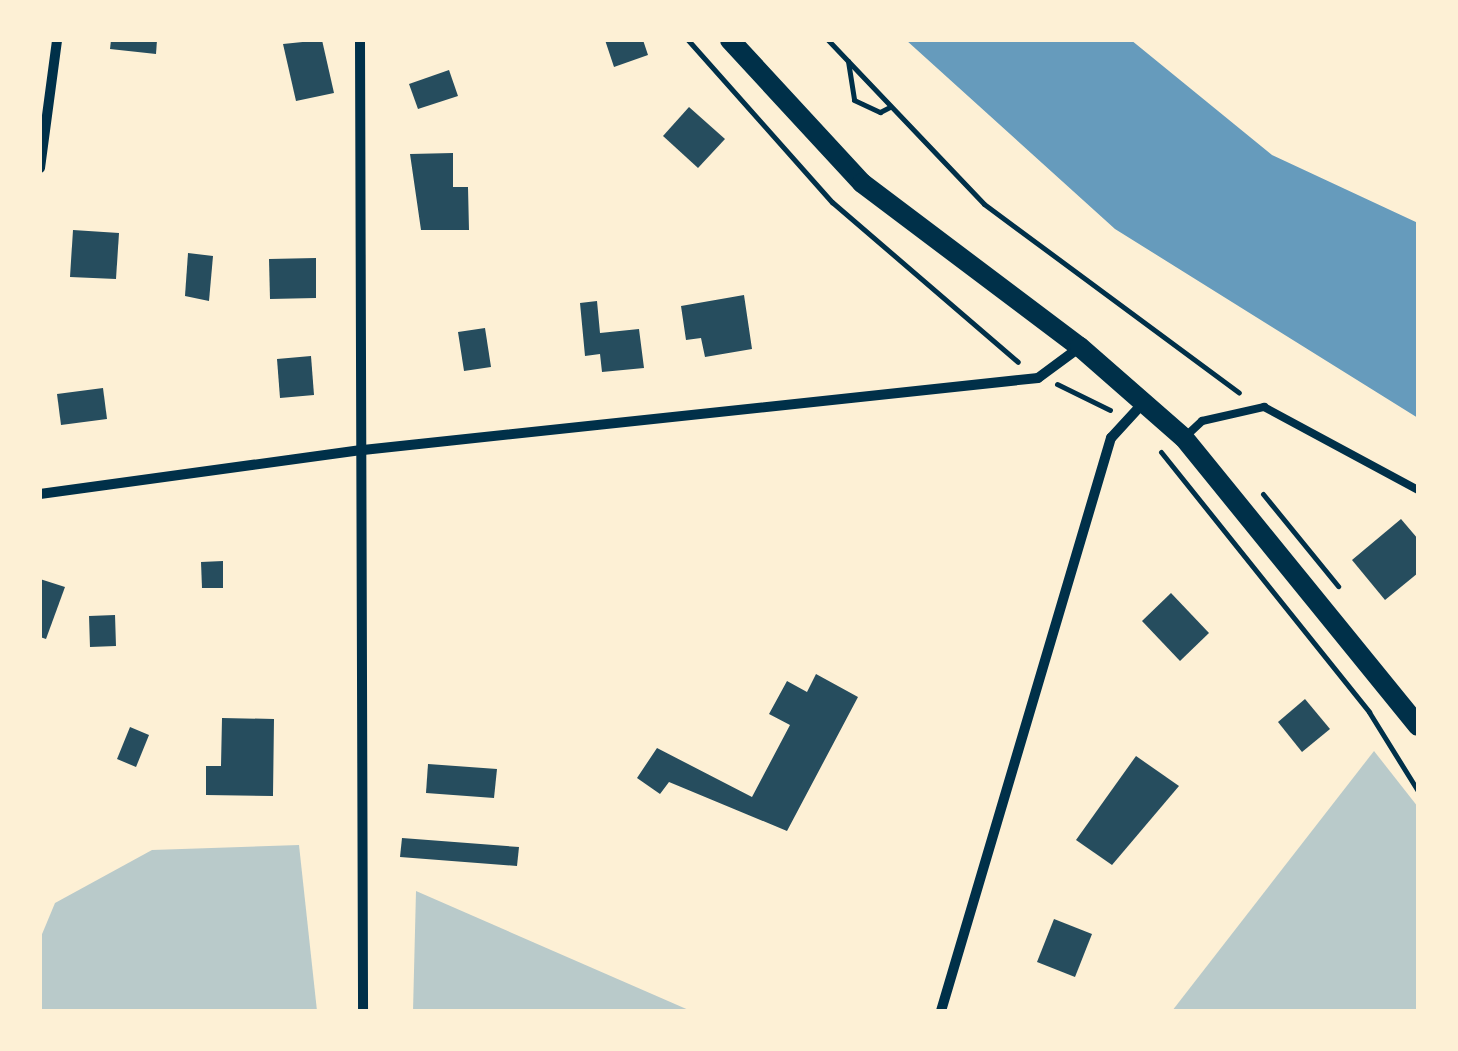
<!DOCTYPE html>
<style>
body{margin:0}
#map{position:relative;width:1458px;height:1051px;overflow:hidden;background:#fdf0d5;font-family:Manrope,sans-serif}
div>[style]{position:absolute}
.green>*{inset:0;background:#b9caca}
.water>*{inset:0;background:#669bbc}
.building>*{inset:0;background:#264d5e}
.path>*{height:5px;margin:-2.5px;padding:0 2.5px;transform-origin:2.5px;border-radius:2.5px;background:#003049}
.service>*{height:8px;margin:-4px;padding:0 4px;transform-origin:4px;border-radius:4px;background:#003049}
.minor>*{height:10px;margin:-5px;padding:0 5px;transform-origin:5px;border-radius:5px;background:#003049}
.secondary>*{height:20px;margin:-10px;padding:0 10px;transform-origin:10px;border-radius:10px;background:#003049}
span{translate:-50% -50%;white-space:nowrap;text-align:center;line-height:1.15;-webkit-text-stroke:8px #fdf0d5;paint-order:stroke}
.frame{position:absolute;inset:0;border:42px solid #fdf0d5;pointer-events:none}
</style>
<div id="map">
<div class="green">
<i style="clip-path:polygon(1374px 751px,1418px 807px,1418px 1011px,1172px 1011px)"></i>
<i style="clip-path:polygon(299px 845px,317px 1011px,40px 1011px,40px 939px,55px 903px,152px 850px)"></i>
<i style="clip-path:polygon(416px 891px,691px 1011px,413px 1011px)"></i>
</div>
<div class="water">
<i style="clip-path:polygon(906px 40px,1131px 40px,1272px 155px,1418px 223px,1418px 418px,1115px 229px)"></i>
</div>
<div class="building">
<i style="clip-path:polygon(111px 40px,157px 40px,156px 54px,110px 49px)"></i>
<i style="clip-path:polygon(322px 40px,334px 93px,296px 101px,283px 44px)"></i>
<i style="clip-path:polygon(605px 40px,643px 40px,648px 55px,614px 67px)"></i>
<i style="clip-path:polygon(449px 70px,458px 96px,418px 109px,409px 84px)"></i>
<i style="clip-path:polygon(689px 107px,725px 139px,698px 168px,663px 136px)"></i>
<i style="clip-path:polygon(453px 153px,453px 187px,468px 187px,469px 230px,421px 230px,410px 154px)"></i>
<i style="clip-path:polygon(73px 230px,119px 233px,116px 279px,70px 277px)"></i>
<i style="clip-path:polygon(188px 253px,213px 256px,209px 301px,185px 296px)"></i>
<i style="clip-path:polygon(316px 258px,316px 298px,270px 299px,269px 259px)"></i>
<i style="clip-path:polygon(744px 295px,752px 349px,705px 357px,701px 338px,686px 340px,681px 306px)"></i>
<i style="clip-path:polygon(597px 301px,600px 333px,639px 329px,644px 368px,602px 372px,600px 354px,585px 356px,580px 303px)"></i>
<i style="clip-path:polygon(485px 328px,491px 367px,464px 371px,458px 332px)"></i>
<i style="clip-path:polygon(311px 356px,314px 395px,280px 398px,277px 359px)"></i>
<i style="clip-path:polygon(103px 388px,107px 419px,61px 425px,57px 394px)"></i>
<i style="clip-path:polygon(1401px 519px,1418px 539px,1418px 573px,1385px 600px,1352px 560px)"></i>
<i style="clip-path:polygon(223px 561px,223px 588px,202px 588px,201px 562px)"></i>
<i style="clip-path:polygon(40px 579px,65px 587px,46px 639px,40px 637px)"></i>
<i style="clip-path:polygon(1171px 593px,1209px 633px,1180px 661px,1142px 621px)"></i>
<i style="clip-path:polygon(115px 615px,116px 646px,90px 647px,89px 616px)"></i>
<i style="clip-path:polygon(816px 674px,858px 697px,787px 831px,669px 782px,660px 794px,637px 778px,657px 748px,752px 797px,790px 725px,769px 714px,787px 681px,807px 692px)"></i>
<i style="clip-path:polygon(1305px 699px,1330px 729px,1302px 752px,1278px 722px)"></i>
<i style="clip-path:polygon(222px 718px,274px 719px,273px 796px,206px 795px,206px 766px,221px 766px)"></i>
<i style="clip-path:polygon(130px 727px,149px 735px,136px 767px,117px 759px)"></i>
<i style="clip-path:polygon(1136px 756px,1179px 786px,1112px 865px,1076px 840px)"></i>
<i style="clip-path:polygon(428px 764px,497px 769px,494px 798px,426px 793px)"></i>
<i style="clip-path:polygon(402px 838px,519px 847px,517px 866px,400px 857px)"></i>
<i style="clip-path:polygon(1054px 919px,1092px 934px,1075px 977px,1037px 962px)"></i>
</div>
<div class="path">
<i style="left:688px;top:40px;width:217px;rotate:48.4deg"></i>
<i style="left:832px;top:202px;width:245px;rotate:40.7deg"></i>
<i style="left:828px;top:40px;width:226px;rotate:46.4deg"></i>
<i style="left:984px;top:204px;width:317px;rotate:36.5deg"></i>
<i style="left:848px;top:61px;width:39px;rotate:81deg"></i>
<i style="left:854px;top:100px;width:29px;rotate:25deg"></i>
<i style="left:880px;top:112px;width:11px;rotate:-27deg"></i>
<i style="left:1057px;top:384px;width:59px;rotate:26.1deg"></i>
<i style="left:1161px;top:452px;width:333px;rotate:51.3deg"></i>
<i style="left:1369px;top:712px;width:93px;rotate:58.2deg"></i>
<i style="left:1263px;top:494px;width:119px;rotate:50.8deg"></i>
</div>
<div class="service">
<i style="left:1186px;top:436px;width:22px;rotate:-43deg"></i>
<i style="left:1202px;top:421px;width:64px;rotate:-12.7deg"></i>
<i style="left:1264px;top:407px;width:175px;rotate:28.3deg"></i>
</div>
<div class="minor">
<i style="left:360px;top:40px;width:971px;rotate:89.82deg"></i>
<i style="left:40px;top:168px;width:129px;rotate:-82.4deg"></i>
<i style="left:40px;top:494px;width:326px;rotate:-7.8deg"></i>
<i style="left:363px;top:450px;width:679px;rotate:-6.09deg"></i>
<i style="left:1038px;top:378px;width:52px;rotate:-36.4deg"></i>
<i style="left:941px;top:1011px;width:598px;rotate:-73.48deg"></i>
<i style="left:1111px;top:438px;width:50px;rotate:-47.4deg"></i>
</div>
<div class="secondary">
<i style="left:730px;top:40px;width:195px;rotate:47.3deg"></i>
<i style="left:862px;top:183px;width:273px;rotate:37deg"></i>
<i style="left:1080px;top:347px;width:138px;rotate:41.2deg"></i>
<i style="left:1184px;top:438px;width:371px;rotate:50.9deg"></i>
</div>
<div class="frame"></div>
</div>
